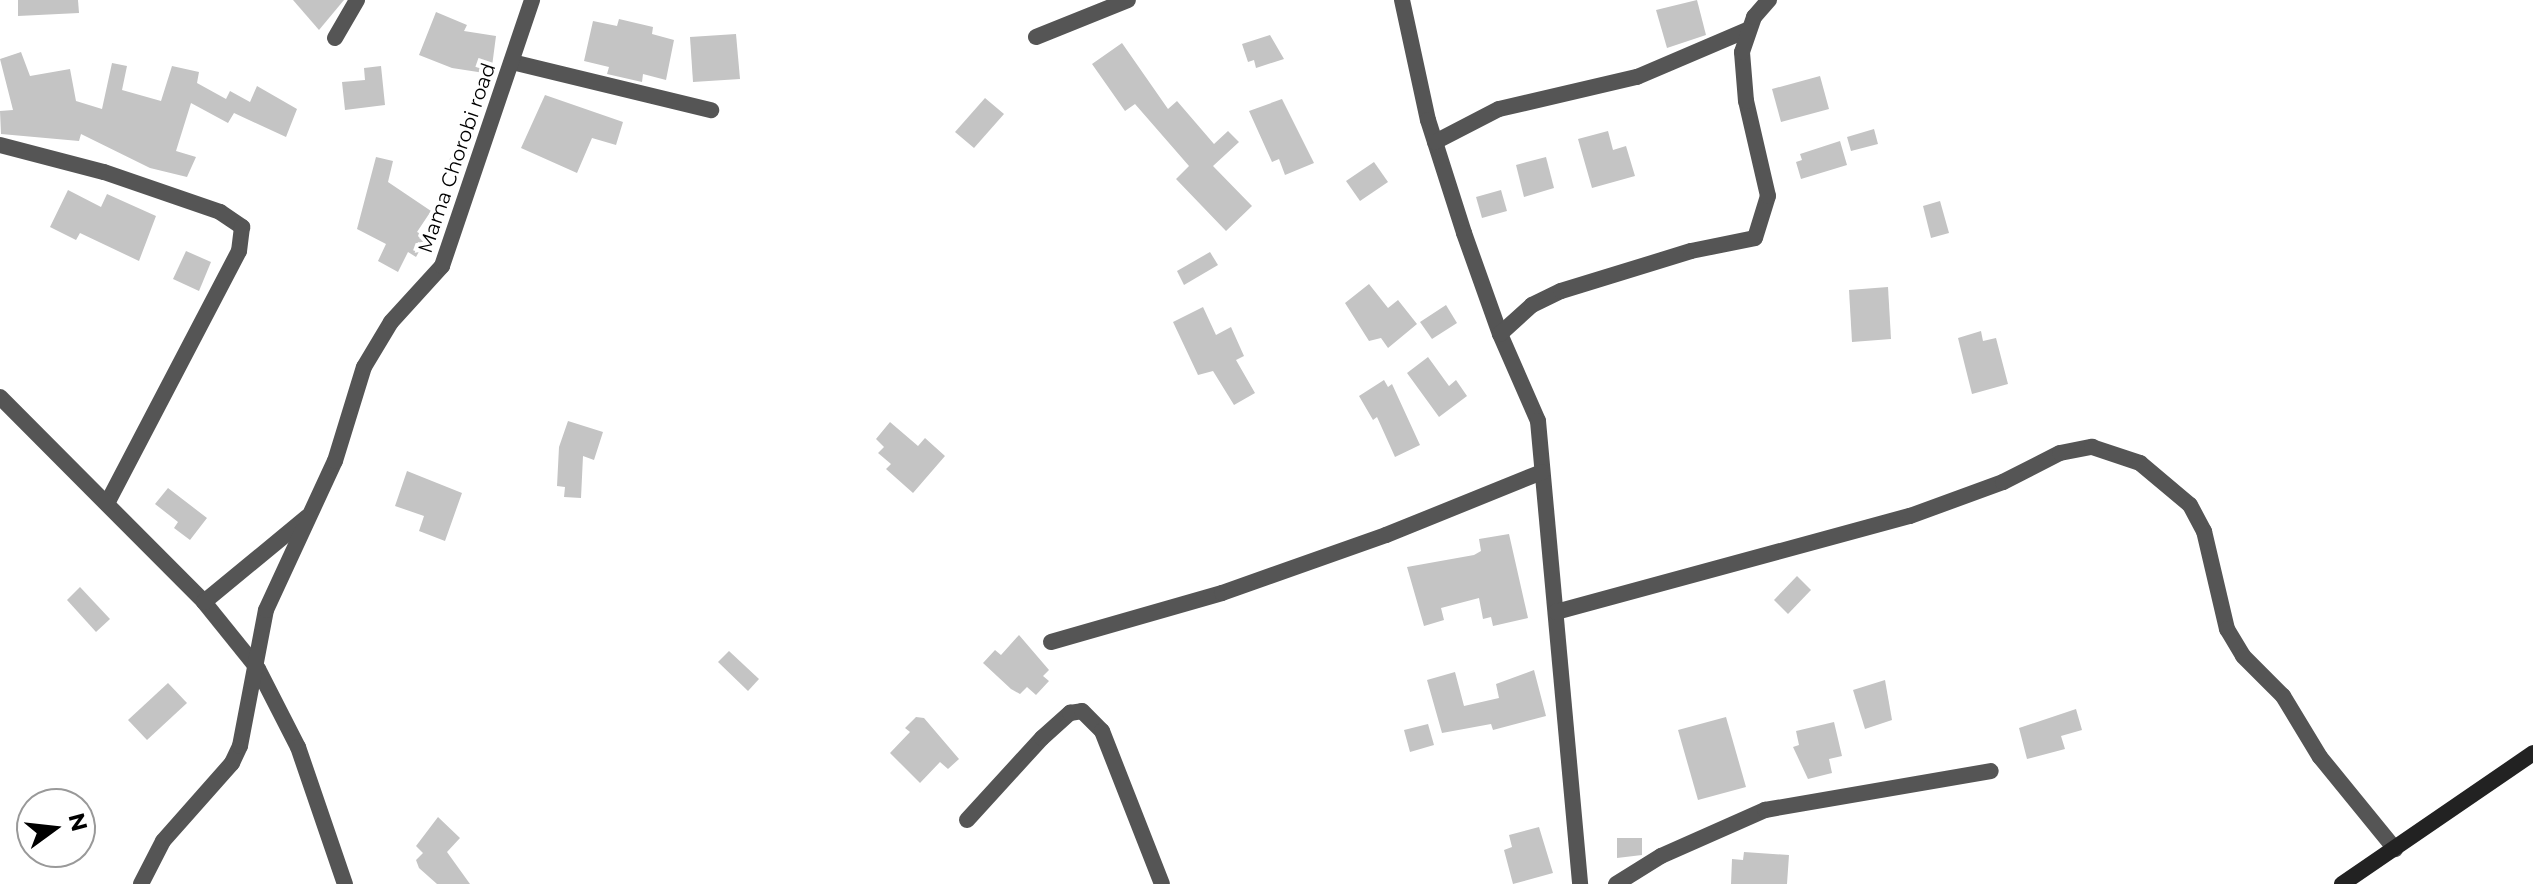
<!DOCTYPE html>
<style>
body{margin:0}
#map{position:relative;width:2533px;height:884px;overflow:hidden;background:#fff;font-family:Montserrat,sans-serif}
div>[style]{position:absolute}
.building>*{inset:0;background:#c4c4c4}
.street>*{height:16px;margin:-8px;padding:0 8px;transform-origin:8px;border-radius:8px;background:#555}
.secondary>*{height:16px;margin:-8px;padding:0 8px;transform-origin:8px;border-radius:8px;background:#222}
span{translate:-50% -50%;white-space:nowrap;text-align:center;line-height:1.15;-webkit-text-stroke:8px #fff;paint-order:stroke}
.street-label{font-size:20px;color:#000}
.north{position:absolute;left:16px;top:788px;width:80px;height:80px;box-sizing:border-box;background:#fff;border:2px solid #999;border-radius:50%;rotate:75deg;font-size:22px;font-weight:700;line-height:32px;text-align:center;color:#000}
.north::after{content:'';display:block;margin:auto;width:28px;height:36px;background:#000;clip-path:polygon(50% 0,100% 100%,50% 72%,0 100%)}
</style>
<div id="map">
<div class="building">
<i style="clip-path:polygon(18px 0,78px 0,79px 13px,18px 16px)"></i>
<i style="clip-path:polygon(293px 0,344px 0,319px 30px)"></i>
<i style="clip-path:polygon(1697px 0,1706px 35px,1667px 48px,1656px 10px)"></i>
<i style="clip-path:polygon(436px 12px,467px 25px,464px 31px,496px 36px,491px 74px,452px 68px,419px 55px)"></i>
<i style="clip-path:polygon(619px 19px,653px 27px,652px 34px,674px 40px,666px 80px,643px 74px,642px 82px,607px 74px,609px 67px,584px 61px,593px 21px,617px 26px)"></i>
<i style="clip-path:polygon(736px 34px,740px 79px,693px 82px,690px 37px)"></i>
<i style="clip-path:polygon(1270px 35px,1284px 59px,1256px 68px,1254px 60px,1248px 62px,1242px 44px)"></i>
<i style="clip-path:polygon(1122px 43px,1168px 109px,1177px 101px,1214px 144px,1228px 131px,1239px 142px,1213px 166px,1252px 206px,1226px 231px,1176px 179px,1189px 166px,1135px 104px,1125px 111px,1092px 64px)"></i>
<i style="clip-path:polygon(21px 52px,30px 76px,70px 69px,76px 101px,102px 109px,112px 63px,127px 66px,122px 90px,161px 101px,172px 66px,199px 72px,197px 83px,226px 99px,230px 91px,250px 102px,257px 86px,297px 109px,286px 137px,234px 113px,228px 123px,191px 103px,176px 151px,196px 157px,187px 177px,150px 168px,81px 134px,79px 141px,1px 134px,0 111px,13px 110px,0 59px)"></i>
<i style="clip-path:polygon(381px 66px,385px 105px,345px 110px,342px 82px,365px 80px,364px 68px)"></i>
<i style="clip-path:polygon(1820px 76px,1829px 109px,1781px 122px,1772px 89px)"></i>
<i style="clip-path:polygon(545px 95px,623px 122px,616px 145px,592px 138px,577px 173px,521px 148px)"></i>
<i style="clip-path:polygon(985px 98px,1004px 114px,974px 148px,955px 132px)"></i>
<i style="clip-path:polygon(1282px 99px,1314px 163px,1285px 175px,1279px 159px,1272px 162px,1249px 111px)"></i>
<i style="clip-path:polygon(1874px 129px,1878px 144px,1851px 151px,1847px 137px)"></i>
<i style="clip-path:polygon(1608px 131px,1613px 150px,1626px 146px,1635px 176px,1592px 188px,1578px 139px)"></i>
<i style="clip-path:polygon(1840px 141px,1847px 165px,1801px 179px,1796px 162px,1802px 160px,1800px 154px)"></i>
<i style="clip-path:polygon(454px 148px,469px 153px,462px 172px,447px 166px)"></i>
<i style="clip-path:polygon(376px 157px,393px 161px,388px 182px,431px 211px,417px 232px,427px 237px,416px 257px,408px 252px,398px 272px,378px 261px,386px 244px,357px 229px)"></i>
<i style="clip-path:polygon(1546px 157px,1554px 188px,1524px 197px,1516px 165px)"></i>
<i style="clip-path:polygon(1374px 162px,1388px 182px,1360px 201px,1346px 181px)"></i>
<i style="clip-path:polygon(68px 190px,101px 207px,107px 194px,156px 216px,139px 261px,80px 233px,76px 240px,50px 227px)"></i>
<i style="clip-path:polygon(1501px 190px,1507px 211px,1482px 218px,1476px 197px)"></i>
<i style="clip-path:polygon(1940px 201px,1949px 233px,1931px 238px,1923px 206px)"></i>
<i style="clip-path:polygon(186px 251px,211px 262px,199px 291px,173px 279px)"></i>
<i style="clip-path:polygon(1210px 252px,1218px 265px,1184px 285px,1177px 271px)"></i>
<i style="clip-path:polygon(1369px 284px,1388px 308px,1398px 300px,1417px 324px,1388px 348px,1381px 338px,1369px 341px,1345px 303px)"></i>
<i style="clip-path:polygon(1888px 287px,1891px 339px,1852px 342px,1849px 290px)"></i>
<i style="clip-path:polygon(1446px 305px,1457px 323px,1432px 339px,1420px 322px)"></i>
<i style="clip-path:polygon(1203px 307px,1216px 335px,1231px 327px,1244px 356px,1236px 360px,1255px 393px,1234px 405px,1213px 371px,1198px 375px,1173px 322px)"></i>
<i style="clip-path:polygon(1981px 331px,1983px 341px,1996px 338px,2008px 384px,1972px 394px,1958px 338px)"></i>
<i style="clip-path:polygon(1428px 357px,1449px 386px,1456px 380px,1467px 396px,1439px 417px,1407px 373px)"></i>
<i style="clip-path:polygon(1384px 380px,1388px 387px,1392px 384px,1420px 445px,1395px 457px,1377px 417px,1373px 420px,1359px 396px)"></i>
<i style="clip-path:polygon(568px 421px,603px 432px,594px 460px,583px 456px,581px 498px,564px 497px,565px 487px,557px 486px,559px 447px)"></i>
<i style="clip-path:polygon(890px 422px,918px 446px,925px 438px,945px 456px,913px 493px,886px 469px,891px 464px,878px 453px,884px 447px,876px 439px)"></i>
<i style="clip-path:polygon(407px 471px,462px 493px,445px 541px,419px 531px,424px 516px,395px 506px)"></i>
<i style="clip-path:polygon(168px 488px,207px 518px,190px 540px,174px 528px,178px 522px,155px 504px)"></i>
<i style="clip-path:polygon(1509px 534px,1528px 618px,1493px 626px,1491px 617px,1483px 619px,1479px 598px,1441px 608px,1444px 620px,1424px 626px,1407px 567px,1474px 555px,1481px 551px,1479px 539px)"></i>
<i style="clip-path:polygon(1797px 576px,1811px 590px,1788px 614px,1774px 600px)"></i>
<i style="clip-path:polygon(80px 587px,110px 619px,96px 632px,67px 600px)"></i>
<i style="clip-path:polygon(1019px 635px,1049px 670px,1043px 676px,1049px 681px,1036px 695px,1027px 687px,1020px 694px,1011px 689px,983px 663px,995px 650px,1001px 655px)"></i>
<i style="clip-path:polygon(729px 651px,759px 679px,748px 691px,718px 662px)"></i>
<i style="clip-path:polygon(1534px 670px,1546px 716px,1493px 730px,1491px 724px,1442px 733px,1427px 680px,1455px 672px,1464px 706px,1499px 698px,1496px 684px)"></i>
<i style="clip-path:polygon(1885px 680px,1892px 720px,1865px 729px,1853px 690px)"></i>
<i style="clip-path:polygon(168px 683px,187px 703px,147px 740px,128px 720px)"></i>
<i style="clip-path:polygon(2076px 709px,2082px 730px,2061px 736px,2065px 749px,2027px 759px,2019px 728px)"></i>
<i style="clip-path:polygon(916px 717px,924px 718px,959px 759px,948px 769px,940px 762px,920px 783px,890px 753px,910px 732px,905px 728px)"></i>
<i style="clip-path:polygon(1726px 717px,1746px 787px,1698px 800px,1678px 730px)"></i>
<i style="clip-path:polygon(1834px 722px,1842px 756px,1829px 759px,1832px 773px,1808px 779px,1793px 747px,1799px 745px,1796px 731px)"></i>
<i style="clip-path:polygon(1428px 724px,1434px 745px,1410px 752px,1404px 730px)"></i>
<i style="clip-path:polygon(438px 817px,460px 838px,447px 852px,470px 884px,437px 884px,419px 868px,416px 860px,423px 853px,416px 846px)"></i>
<i style="clip-path:polygon(1539px 827px,1553px 873px,1513px 884px,1504px 850px,1512px 847px,1509px 835px)"></i>
<i style="clip-path:polygon(1617px 838px,1642px 838px,1642px 855px,1617px 858px)"></i>
<i style="clip-path:polygon(1744px 852px,1789px 855px,1787px 884px,1731px 884px,1732px 859px,1743px 860px)"></i>
</div>
<div class="street">
<i style="left:1402px;top:0;width:123px;rotate:77.8deg"></i>
<i style="left:1428px;top:120px;width:119px;rotate:72.3deg"></i>
<i style="left:1464px;top:233px;width:107px;rotate:70.4deg"></i>
<i style="left:1500px;top:334px;width:95px;rotate:66.4deg"></i>
<i style="left:1538px;top:421px;width:465px;rotate:84.8deg"></i>
<i style="left:1036px;top:37px;width:99px;rotate:-21.9deg"></i>
<i style="left:335px;top:38px;width:44px;rotate:-59.9deg"></i>
<i style="left:512px;top:62px;width:205px;rotate:13.6deg"></i>
<i style="left:1435px;top:142px;width:72px;rotate:-27.3deg"></i>
<i style="left:1499px;top:109px;width:142px;rotate:-13.1deg"></i>
<i style="left:1637px;top:77px;width:120px;rotate:-23.1deg"></i>
<i style="left:0;top:145px;width:107px;rotate:14.6deg"></i>
<i style="left:104px;top:172px;width:123px;rotate:19deg"></i>
<i style="left:220px;top:212px;width:27px;rotate:34deg"></i>
<i style="left:242px;top:227px;width:24px;rotate:97deg"></i>
<i style="left:239px;top:251px;width:285px;rotate:117.6deg"></i>
<i style="left:1500px;top:334px;width:43px;rotate:-42.2deg"></i>
<i style="left:1532px;top:305px;width:32px;rotate:-26deg"></i>
<i style="left:1561px;top:291px;width:136px;rotate:-17.1deg"></i>
<i style="left:1691px;top:251px;width:65px;rotate:-11.5deg"></i>
<i style="left:1755px;top:238px;width:44px;rotate:-72.8deg"></i>
<i style="left:1768px;top:196px;width:98px;rotate:-103deg"></i>
<i style="left:1746px;top:101px;width:49px;rotate:-94.7deg"></i>
<i style="left:1742px;top:52px;width:37px;rotate:-71deg"></i>
<i style="left:1754px;top:17px;width:23px;rotate:-49deg"></i>
<i style="left:0;top:397px;width:289px;rotate:45.1deg"></i>
<i style="left:204px;top:602px;width:86px;rotate:51.1deg"></i>
<i style="left:258px;top:669px;width:88px;rotate:62.9deg"></i>
<i style="left:298px;top:747px;width:145px;rotate:71.1deg"></i>
<i style="left:204px;top:602px;width:134px;rotate:-39.5deg"></i>
<i style="left:1556px;top:612px;width:367px;rotate:-15.2deg"></i>
<i style="left:1910px;top:516px;width:99px;rotate:-20.1deg"></i>
<i style="left:2003px;top:482px;width:64px;rotate:-27deg"></i>
<i style="left:2060px;top:453px;width:33px;rotate:-11deg"></i>
<i style="left:2092px;top:447px;width:51px;rotate:18.4deg"></i>
<i style="left:2140px;top:463px;width:65px;rotate:40deg"></i>
<i style="left:2190px;top:505px;width:30px;rotate:62deg"></i>
<i style="left:2204px;top:531px;width:101px;rotate:76.8deg"></i>
<i style="left:2227px;top:629px;width:31px;rotate:59deg"></i>
<i style="left:2243px;top:656px;width:57px;rotate:45deg"></i>
<i style="left:2283px;top:696px;width:71px;rotate:58.8deg"></i>
<i style="left:2320px;top:757px;width:119px;rotate:50.8deg"></i>
<i style="left:1051px;top:642px;width:178px;rotate:-16deg"></i>
<i style="left:1222px;top:593px;width:174px;rotate:-19.5deg"></i>
<i style="left:1386px;top:535px;width:168px;rotate:-22deg"></i>
<i style="left:967px;top:820px;width:111px;rotate:-47.6deg"></i>
<i style="left:1042px;top:738px;width:38px;rotate:-42deg"></i>
<i style="left:1070px;top:713px;width:12px;rotate:-9deg"></i>
<i style="left:1082px;top:711px;width:28px;rotate:45deg"></i>
<i style="left:1102px;top:731px;width:164px;rotate:68.6deg"></i>
<i style="left:141px;top:884px;width:48px;rotate:-62.9deg"></i>
<i style="left:163px;top:841px;width:104px;rotate:-48.5deg"></i>
<i style="left:232px;top:763px;width:19px;rotate:-65deg"></i>
<i style="left:240px;top:746px;width:138px;rotate:-79.2deg"></i>
<i style="left:266px;top:610px;width:164px;rotate:-65.2deg"></i>
<i style="left:335px;top:461px;width:98px;rotate:-72.9deg"></i>
<i style="left:364px;top:367px;width:52px;rotate:-59deg"></i>
<i style="left:391px;top:322px;width:76px;rotate:-47.7deg"></i>
<i style="left:442px;top:266px;width:281px;rotate:-71.3deg"></i>
<i style="left:1616px;top:884px;width:53px;rotate:-31.9deg"></i>
<i style="left:1661px;top:856px;width:114px;rotate:-23.9deg"></i>
<i style="left:1765px;top:810px;width:229px;rotate:-9.8deg"></i>
</div>
<div class="secondary">
<i style="left:2342px;top:884px;width:232px;rotate:-34.4deg"></i>
</div>
<div class="street-label">
<span style="left:457px;top:158px;rotate:-71deg">Mama Chorobi road</span>
</div>
<div class="north">N</div>
</div>
